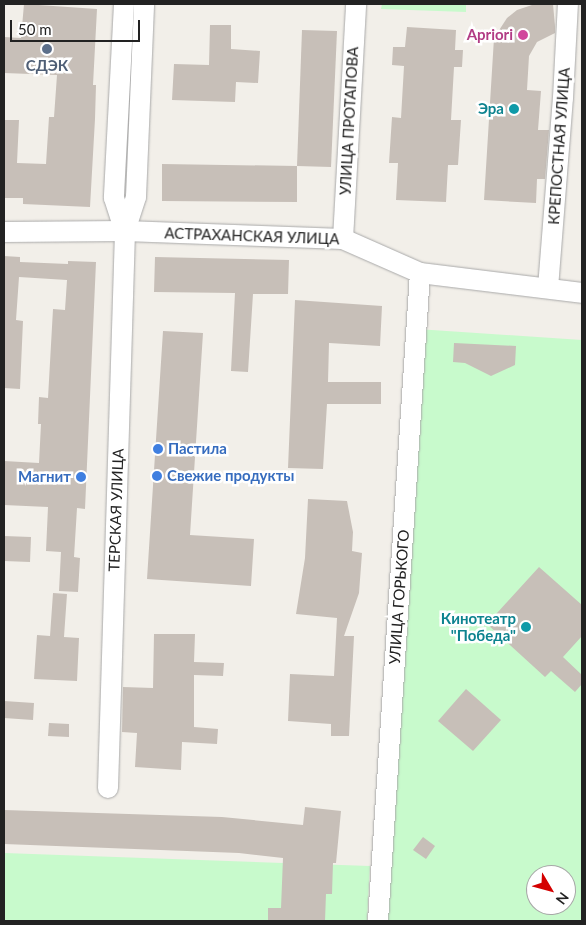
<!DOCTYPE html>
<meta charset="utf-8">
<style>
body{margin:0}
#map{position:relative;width:586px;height:925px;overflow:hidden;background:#f2efe9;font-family:Lato,sans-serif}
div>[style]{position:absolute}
.park>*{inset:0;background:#c8facc}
.building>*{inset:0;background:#c7bfb8}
.roads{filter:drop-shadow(0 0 1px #a9a9a9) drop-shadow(0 0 1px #a9a9a9)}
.street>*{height:20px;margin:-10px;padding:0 10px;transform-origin:10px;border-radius:10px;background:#fff}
.dots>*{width:14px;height:14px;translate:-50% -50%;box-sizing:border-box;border:2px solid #fff;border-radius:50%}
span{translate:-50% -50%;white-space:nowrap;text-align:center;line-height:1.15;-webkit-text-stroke:5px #fff;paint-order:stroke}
.hotel-label{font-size:15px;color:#b23c85;font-weight:700}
.right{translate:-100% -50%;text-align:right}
.service-label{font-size:15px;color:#4e5e75;font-weight:700}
.culture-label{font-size:15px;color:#0d838f;font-weight:700}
.street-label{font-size:15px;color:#222}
.shop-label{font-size:15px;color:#366cbe;font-weight:700}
.left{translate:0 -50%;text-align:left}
.frame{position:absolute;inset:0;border:5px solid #222;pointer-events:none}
.north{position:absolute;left:526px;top:865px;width:50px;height:50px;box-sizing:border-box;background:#fff;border:1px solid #a7a7a7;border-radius:50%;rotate:127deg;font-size:14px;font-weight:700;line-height:20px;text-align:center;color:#222}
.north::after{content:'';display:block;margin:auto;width:18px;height:22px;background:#d40000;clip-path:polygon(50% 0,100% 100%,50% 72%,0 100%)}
.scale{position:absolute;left:10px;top:20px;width:130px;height:22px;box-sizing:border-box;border:2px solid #222;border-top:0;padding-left:6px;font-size:15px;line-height:18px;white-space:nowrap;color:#222;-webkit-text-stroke:4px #fff;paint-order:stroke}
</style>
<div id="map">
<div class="park">
<i style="clip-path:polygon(382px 4px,466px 4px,466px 12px,381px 9px)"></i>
<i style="clip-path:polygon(evenodd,417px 329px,582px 340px,582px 921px,378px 921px,417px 329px,536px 875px,566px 875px,566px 905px,536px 905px,536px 875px)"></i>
<i style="clip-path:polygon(4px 853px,370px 866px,367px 921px,4px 921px)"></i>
</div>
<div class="building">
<i style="clip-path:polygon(24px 4px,97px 9px,93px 85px,96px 85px,95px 119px,90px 207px,23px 204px,23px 198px,4px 198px,4px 120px,19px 120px,17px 163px,46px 164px,49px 117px,54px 117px,57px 75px,4px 73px,4px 37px,21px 38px)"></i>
<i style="clip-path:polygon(535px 4px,553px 4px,555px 26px,555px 33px,537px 42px,529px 56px,527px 90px,541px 91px,538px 130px,549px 130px,545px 179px,537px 179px,536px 203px,484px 200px,494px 38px,507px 18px,517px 10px)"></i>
<i style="clip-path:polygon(210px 25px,231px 25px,231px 49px,260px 51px,258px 83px,236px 82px,235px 102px,172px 100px,174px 64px,209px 65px)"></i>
<i style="clip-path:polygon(407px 27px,456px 30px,455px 50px,463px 50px,462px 67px,454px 67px,451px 120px,461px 120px,458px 165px,448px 165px,446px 202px,396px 200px,398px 163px,389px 163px,392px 117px,401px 118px,404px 66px,392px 65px,393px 47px,405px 47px)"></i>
<i style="clip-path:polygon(302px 30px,337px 31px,331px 167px,297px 166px)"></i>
<i style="clip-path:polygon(162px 164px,297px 166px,297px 202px,162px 201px)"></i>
<i style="clip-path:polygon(4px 256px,20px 257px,20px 262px,68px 264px,68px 261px,96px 262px,85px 509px,77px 508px,74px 557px,80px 558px,78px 592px,59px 591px,61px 552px,46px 551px,48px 507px,4px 505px,4px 461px,39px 463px,41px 424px,38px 424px,39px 397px,48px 398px,53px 309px,65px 310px,67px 280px,19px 277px,16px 320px,23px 321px,20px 389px,4px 388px)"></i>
<i style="clip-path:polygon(155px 257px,289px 260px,288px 294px,253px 294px,248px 372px,231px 371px,235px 293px,154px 292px)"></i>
<i style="clip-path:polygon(295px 300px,382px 306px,380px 346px,329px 343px,328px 382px,381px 382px,381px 404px,327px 404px,323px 469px,288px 468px)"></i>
<i style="clip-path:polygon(163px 331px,203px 333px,190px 535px,254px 539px,251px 586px,147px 579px)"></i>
<i style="clip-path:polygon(454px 343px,516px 346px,515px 365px,491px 376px,465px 363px,453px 362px)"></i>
<i style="clip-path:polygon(308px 499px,347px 501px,353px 532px,352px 551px,362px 553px,359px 593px,344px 636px,354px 636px,349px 736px,331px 736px,331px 724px,288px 721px,290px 674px,334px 676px,337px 618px,296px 614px,305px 558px)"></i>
<i style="clip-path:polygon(4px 536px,31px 537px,30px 562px,4px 561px)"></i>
<i style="clip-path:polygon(539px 567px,582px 605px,582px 636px,563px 657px,582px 675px,582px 684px,575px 692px,551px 671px,545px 677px,487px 624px)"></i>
<i style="clip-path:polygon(53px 593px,67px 594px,64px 637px,79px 638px,77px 681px,34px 679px,37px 635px,50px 636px)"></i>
<i style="clip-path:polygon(154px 634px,195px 634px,194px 662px,224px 663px,223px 676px,194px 675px,194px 727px,218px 729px,217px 744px,182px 742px,181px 770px,135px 767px,137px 733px,122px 732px,123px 687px,153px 688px)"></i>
<i style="clip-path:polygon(466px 689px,501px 720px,473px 751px,438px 721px)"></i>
<i style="clip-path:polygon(4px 701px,34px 703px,33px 720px,4px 718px)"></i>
<i style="clip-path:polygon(49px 723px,69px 724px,69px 737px,48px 736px)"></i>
<i style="clip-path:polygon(305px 807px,341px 811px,336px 863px,333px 863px,332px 894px,326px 894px,325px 921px,268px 921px,268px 908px,281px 908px,283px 858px,239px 853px,4px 844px,4px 810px,222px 817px,303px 825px)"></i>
<i style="clip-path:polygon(423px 837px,435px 846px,426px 859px,413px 850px)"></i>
</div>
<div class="roads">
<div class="street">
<i style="left:124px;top:4px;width:194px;rotate:93deg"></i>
<i style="left:114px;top:198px;width:35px;rotate:72deg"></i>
<i style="left:4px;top:232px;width:121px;rotate:-0.5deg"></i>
<i style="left:125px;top:231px;width:218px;rotate:2.1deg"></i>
<i style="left:343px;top:239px;width:84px;rotate:23.8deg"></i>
<i style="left:420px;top:273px;width:163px;rotate:7deg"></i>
<i style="left:343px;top:239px;width:235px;rotate:-86.8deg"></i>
<i style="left:548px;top:288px;width:191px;rotate:-85.5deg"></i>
<i style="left:563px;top:98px;width:94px;rotate:-87deg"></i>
<i style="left:108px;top:788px;width:557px;rotate:-88.25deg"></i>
<i style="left:125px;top:231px;width:36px;rotate:-72deg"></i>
<i style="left:136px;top:197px;width:193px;rotate:-87.6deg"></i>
<i style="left:378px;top:921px;width:649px;rotate:-86.29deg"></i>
</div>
</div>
<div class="dots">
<i style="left:523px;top:35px;background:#d1479c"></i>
<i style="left:47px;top:49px;background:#5c6f8a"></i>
<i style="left:514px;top:109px;background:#0f9aa8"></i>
<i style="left:158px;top:449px;background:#3f7fe0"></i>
<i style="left:157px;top:476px;background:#3f7fe0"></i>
<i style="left:81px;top:477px;background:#3f7fe0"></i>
<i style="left:526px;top:627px;background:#0f9aa8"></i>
</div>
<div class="hotel-label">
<span class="right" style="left:513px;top:35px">Apriori</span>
</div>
<div class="service-label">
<span style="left:47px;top:66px">СДЭК</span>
</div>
<div class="culture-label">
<span class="right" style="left:504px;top:109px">Эра</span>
<span class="right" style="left:516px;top:627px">Кинотеатр<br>"Победа"</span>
</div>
<div class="street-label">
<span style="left:349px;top:121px;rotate:-87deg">УЛИЦА ПРОТАПОВА</span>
<span style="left:559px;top:146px;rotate:-86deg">КРЕПОСТНАЯ УЛИЦА</span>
<span style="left:252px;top:236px;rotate:2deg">АСТРАХАНСКАЯ УЛИЦА</span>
<span style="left:116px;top:510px;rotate:-88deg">ТЕРСКАЯ УЛИЦА</span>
<span style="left:399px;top:597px;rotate:-86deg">УЛИЦА ГОРЬКОГО</span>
</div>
<div class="shop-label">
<span class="left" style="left:168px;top:449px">Пастила</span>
<span class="left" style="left:167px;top:476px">Свежие продукты</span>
<span class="right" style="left:71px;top:477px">Магнит</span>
</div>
<div class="frame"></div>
<div class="north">N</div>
<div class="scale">50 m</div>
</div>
